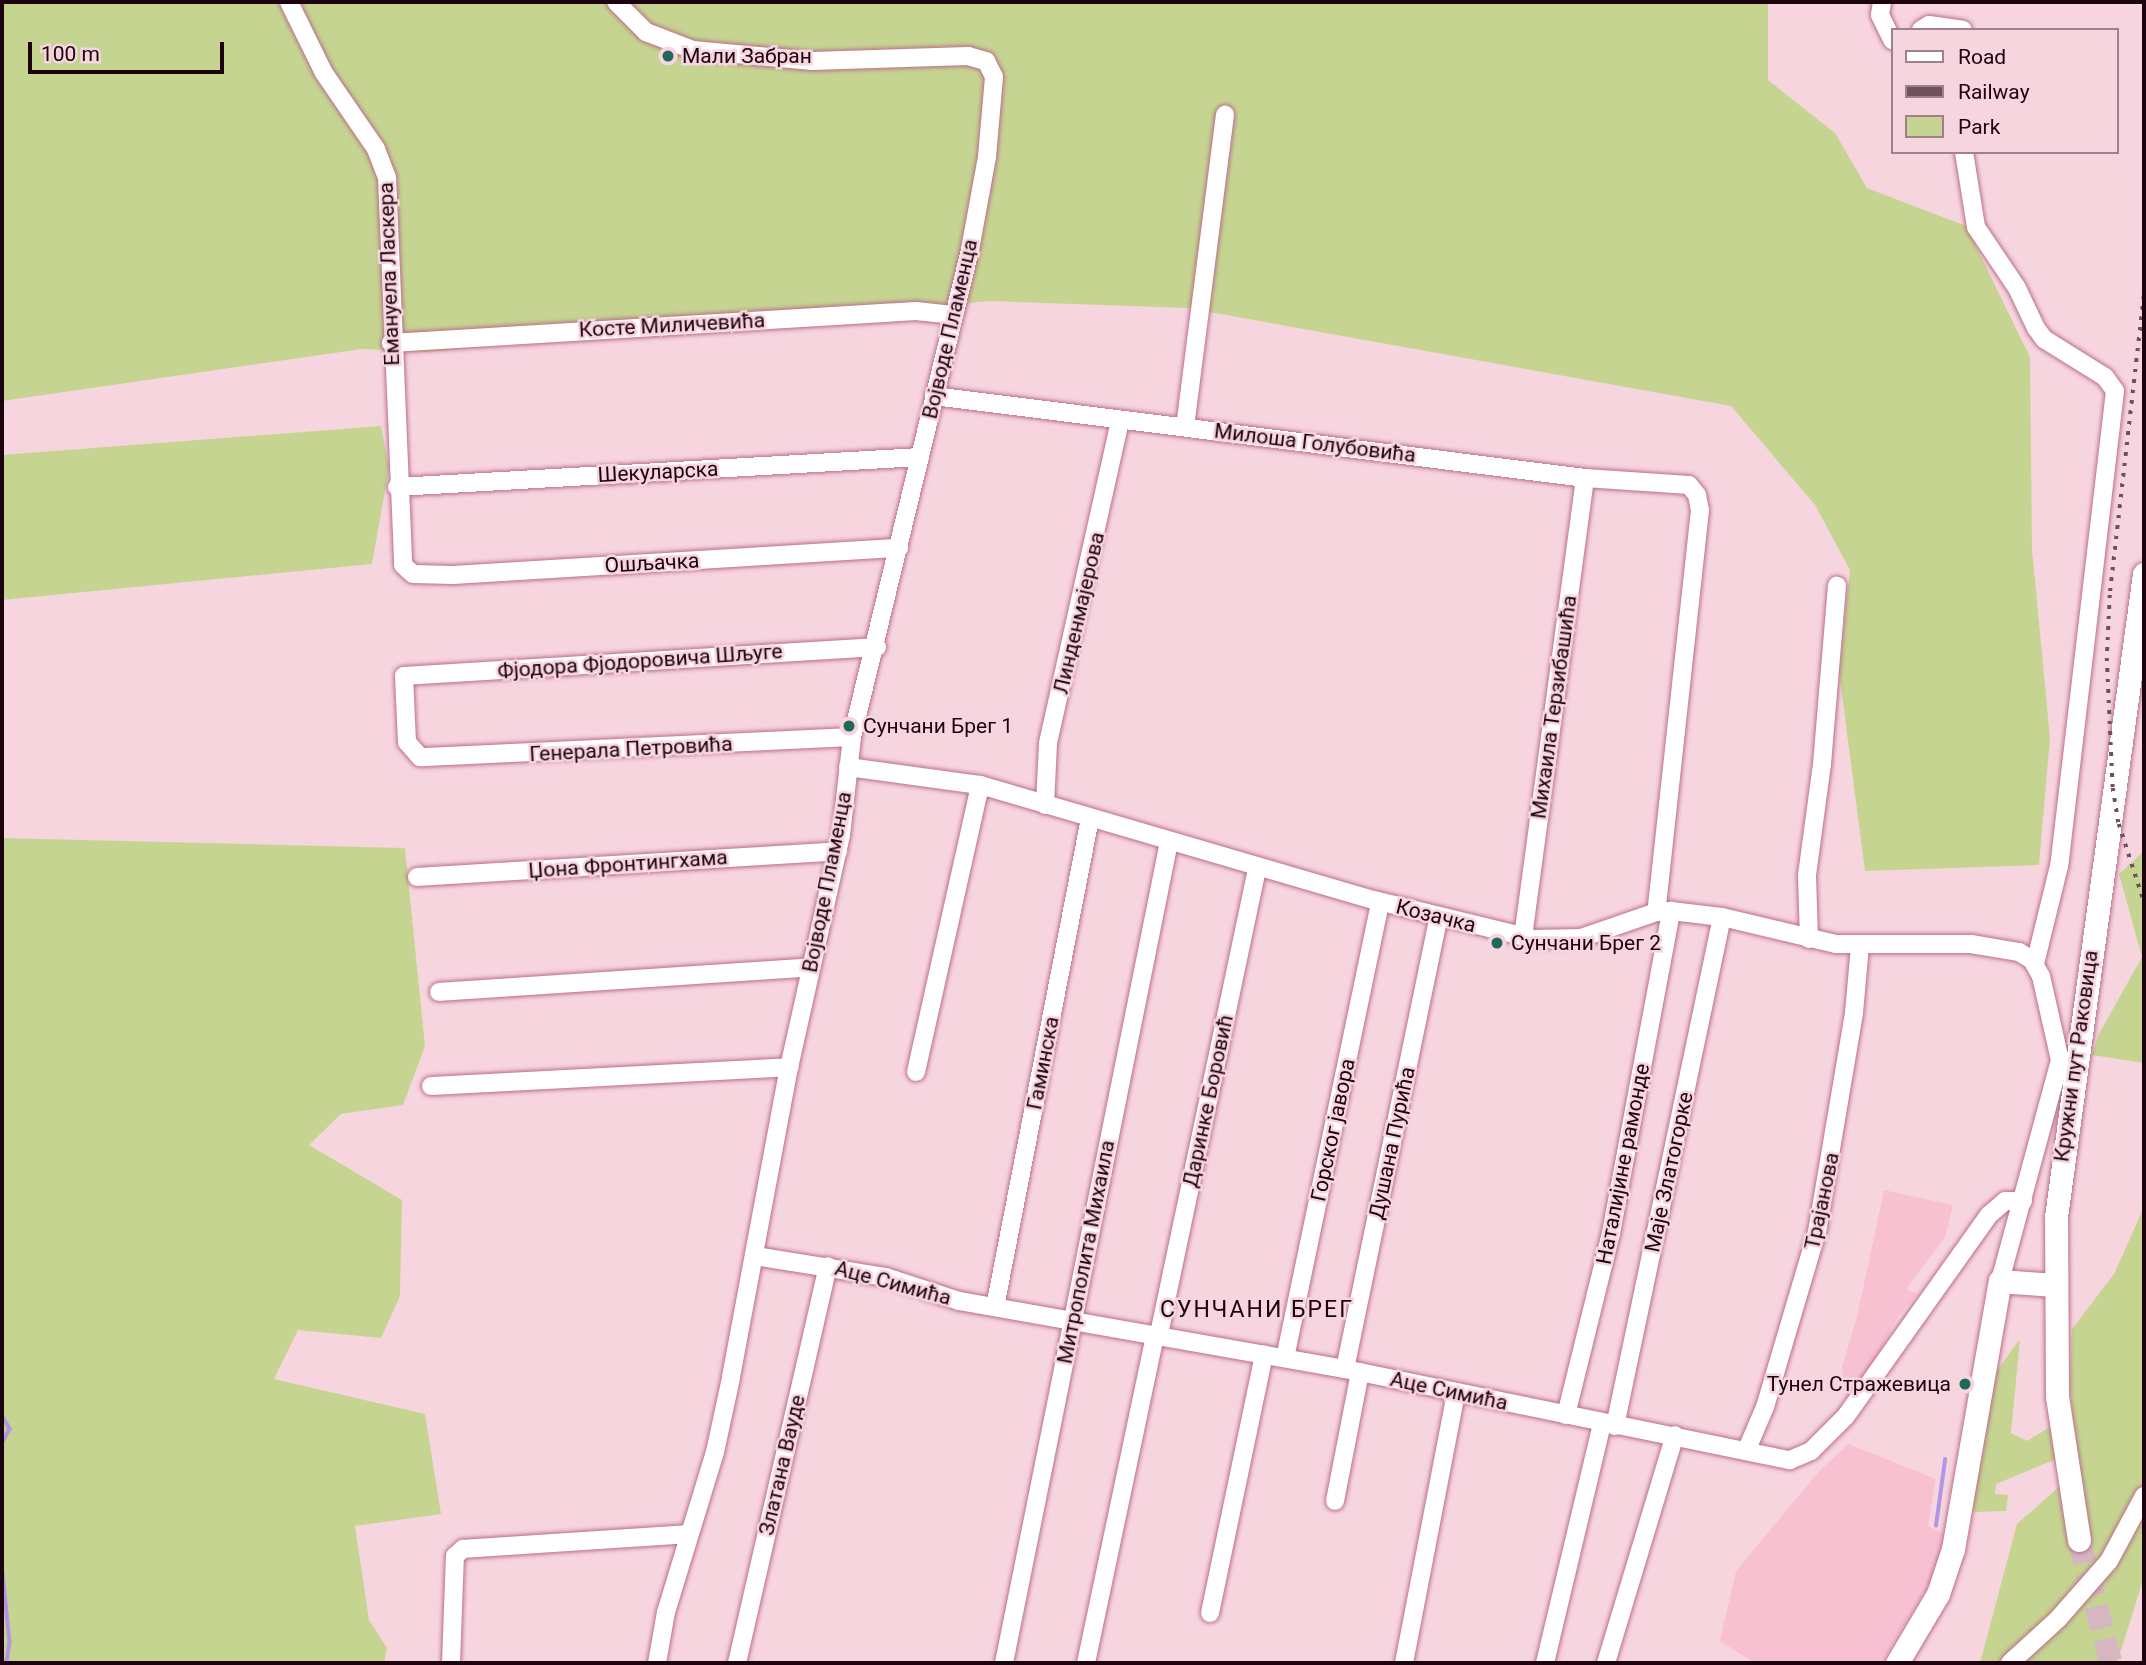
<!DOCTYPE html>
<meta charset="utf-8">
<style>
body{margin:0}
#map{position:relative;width:2146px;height:1665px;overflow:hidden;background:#f7d5df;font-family:Roboto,sans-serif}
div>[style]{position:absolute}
.built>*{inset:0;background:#f8c1d2}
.green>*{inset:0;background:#c5d591}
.stream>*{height:3.5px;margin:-1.75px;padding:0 1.75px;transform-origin:1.75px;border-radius:1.75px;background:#b196e7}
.major-tunnel>*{height:23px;margin-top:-11.5px;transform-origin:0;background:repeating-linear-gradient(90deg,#d6b6c0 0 23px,transparent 0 34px)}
.roads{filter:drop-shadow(0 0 2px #bb6f88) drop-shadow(0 0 2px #bb6f88)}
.minor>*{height:18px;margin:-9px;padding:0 9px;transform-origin:9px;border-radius:9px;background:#fff}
.major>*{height:23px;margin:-11.5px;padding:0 11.5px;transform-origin:11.5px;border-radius:11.5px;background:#fff}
.rail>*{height:3.5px;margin-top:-1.75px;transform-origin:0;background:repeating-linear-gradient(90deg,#6e515b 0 3.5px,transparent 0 10.5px)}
.dots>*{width:19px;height:19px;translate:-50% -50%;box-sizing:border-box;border:4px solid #f7d5df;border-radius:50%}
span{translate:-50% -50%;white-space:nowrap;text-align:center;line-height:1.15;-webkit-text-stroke:5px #f7d5df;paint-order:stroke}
.poi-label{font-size:21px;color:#1d030d}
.left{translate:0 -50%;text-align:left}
.right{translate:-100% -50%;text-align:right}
.street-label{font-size:21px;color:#1d030d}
.neighbourhood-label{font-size:23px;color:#1d030d;letter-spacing:2px}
.frame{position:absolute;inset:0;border:4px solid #1d030d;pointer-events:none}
.legend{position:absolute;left:1891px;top:28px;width:228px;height:126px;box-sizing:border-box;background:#f7d5df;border:2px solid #a0818b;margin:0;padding:9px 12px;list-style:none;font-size:21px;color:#1d030d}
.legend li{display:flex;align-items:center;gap:14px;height:35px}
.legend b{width:35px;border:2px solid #a0818b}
.scale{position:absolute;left:28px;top:42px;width:196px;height:32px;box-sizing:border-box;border:4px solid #1d030d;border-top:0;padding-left:9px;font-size:21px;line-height:24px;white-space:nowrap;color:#1d030d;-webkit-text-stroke:5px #f7d5df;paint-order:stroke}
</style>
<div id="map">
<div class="built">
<i style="clip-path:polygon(1884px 1190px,1953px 1205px,1945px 1237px,1906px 1289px,1918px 1294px,1899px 1315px,1852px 1402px,1844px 1393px,1842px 1367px,1857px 1317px)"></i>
<i style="clip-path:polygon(1849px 1444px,1936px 1479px,1928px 1526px,1949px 1536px,1939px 1568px,1881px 1663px,1755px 1663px,1720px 1641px,1736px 1571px,1821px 1469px)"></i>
</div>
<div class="green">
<i style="clip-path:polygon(2px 2px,1768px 2px,1768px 80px,1835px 133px,1867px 188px,1966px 226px,2030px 357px,2032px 549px,2050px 738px,2039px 865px,1865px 871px,1839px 672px,1850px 570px,1815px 505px,1731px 406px,1187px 308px,991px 301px,426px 352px,362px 349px,2px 401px)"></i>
<i style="clip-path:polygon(381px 426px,389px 468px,372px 564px,2px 600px,2px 455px)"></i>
<i style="clip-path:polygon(2px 838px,405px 848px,425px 1046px,403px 1105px,341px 1114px,309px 1145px,402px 1200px,400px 1296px,381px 1338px,298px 1330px,274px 1379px,425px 1414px,441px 1514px,355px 1526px,369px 1620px,387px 1648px,384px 1663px,2px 1663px)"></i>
<i style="clip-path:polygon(2144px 851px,2144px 1063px,2092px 1055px,2099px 1034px,2142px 957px,2119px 874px)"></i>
<i style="clip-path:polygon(2144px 1207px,2144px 1577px,2117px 1663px,1980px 1663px,2017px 1524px,2077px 1471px,2070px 1383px,2072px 1329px,2114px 1274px)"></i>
<i style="clip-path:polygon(2020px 1339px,2011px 1433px,2027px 1441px,2055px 1424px,2056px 1459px,1996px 1484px,1995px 1494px,2008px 1495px,2006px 1511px,1975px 1512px,1970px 1501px,1985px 1387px)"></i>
</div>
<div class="stream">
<i style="left:2px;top:1415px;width:16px;rotate:60deg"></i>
<i style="left:10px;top:1429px;width:17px;rotate:118deg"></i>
<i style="left:1936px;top:1526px;width:67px;rotate:-82.2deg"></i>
<i style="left:2px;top:1564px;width:79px;rotate:84.2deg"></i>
<i style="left:10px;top:1643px;width:20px;rotate:99deg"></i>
</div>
<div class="major-tunnel">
<i style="left:2079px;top:1540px;width:127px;rotate:75.4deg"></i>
</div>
<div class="roads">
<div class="minor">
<i style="left:289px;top:2px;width:79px;rotate:63.8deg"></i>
<i style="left:324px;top:73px;width:92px;rotate:55.6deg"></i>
<i style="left:376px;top:149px;width:30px;rotate:69deg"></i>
<i style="left:387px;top:177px;width:388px;rotate:87.6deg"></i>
<i style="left:403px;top:565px;width:13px;rotate:42deg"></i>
<i style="left:413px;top:574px;width:40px;rotate:1.4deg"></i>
<i style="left:453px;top:575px;width:447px;rotate:-3.5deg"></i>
<i style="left:616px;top:2px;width:42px;rotate:45deg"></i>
<i style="left:646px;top:32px;width:50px;rotate:21deg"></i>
<i style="left:693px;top:50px;width:120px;rotate:5.3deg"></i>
<i style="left:812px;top:61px;width:156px;rotate:-1.8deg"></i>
<i style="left:968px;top:56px;width:19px;rotate:16deg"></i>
<i style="left:986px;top:61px;width:18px;rotate:63deg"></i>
<i style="left:994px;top:77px;width:80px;rotate:95deg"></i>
<i style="left:987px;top:157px;width:95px;rotate:100.4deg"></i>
<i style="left:970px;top:250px;width:501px;rotate:103.62deg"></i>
<i style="left:852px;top:737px;width:99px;rotate:96.4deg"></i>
<i style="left:841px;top:835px;width:238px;rotate:102.6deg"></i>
<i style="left:789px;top:1067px;width:316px;rotate:100.6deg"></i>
<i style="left:731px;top:1378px;width:76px;rotate:102.2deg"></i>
<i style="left:715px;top:1452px;width:167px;rotate:107deg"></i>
<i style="left:666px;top:1612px;width:52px;rotate:100deg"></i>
<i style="left:1882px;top:2px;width:13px;rotate:99deg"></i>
<i style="left:1880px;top:15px;width:28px;rotate:64deg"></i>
<i style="left:1921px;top:30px;width:9px;rotate:-32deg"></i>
<i style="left:1929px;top:25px;width:34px;rotate:8deg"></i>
<i style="left:1964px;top:152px;width:76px;rotate:80.9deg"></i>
<i style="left:1976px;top:227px;width:73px;rotate:56.1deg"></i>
<i style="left:2017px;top:288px;width:44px;rotate:64.6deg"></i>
<i style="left:2036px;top:328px;width:14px;rotate:54deg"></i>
<i style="left:2044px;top:339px;width:72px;rotate:31.9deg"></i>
<i style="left:2105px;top:377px;width:17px;rotate:54deg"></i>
<i style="left:2115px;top:391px;width:478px;rotate:96.7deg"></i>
<i style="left:2059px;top:866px;width:101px;rotate:103.8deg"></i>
<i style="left:391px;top:343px;width:526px;rotate:-3.49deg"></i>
<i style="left:916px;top:311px;width:37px;rotate:6deg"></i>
<i style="left:934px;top:396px;width:656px;rotate:7.18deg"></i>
<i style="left:1585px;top:478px;width:104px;rotate:3.9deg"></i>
<i style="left:1689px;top:485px;width:13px;rotate:51deg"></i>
<i style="left:1697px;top:495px;width:15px;rotate:79deg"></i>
<i style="left:1700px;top:510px;width:404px;rotate:96.2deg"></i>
<i style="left:1185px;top:427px;width:315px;rotate:-82.7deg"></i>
<i style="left:397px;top:487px;width:524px;rotate:-3.28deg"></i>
<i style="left:852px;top:737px;width:432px;rotate:177.3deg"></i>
<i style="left:420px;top:757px;width:20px;rotate:-131deg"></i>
<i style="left:407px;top:742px;width:66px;rotate:-92.6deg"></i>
<i style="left:404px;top:676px;width:474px;rotate:-3.5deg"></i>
<i style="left:848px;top:767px;width:133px;rotate:7.8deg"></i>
<i style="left:980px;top:785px;width:410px;rotate:16.3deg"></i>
<i style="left:1374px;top:900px;width:165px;rotate:13.7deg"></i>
<i style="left:1534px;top:939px;width:47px;rotate:-1.2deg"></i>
<i style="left:1581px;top:938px;width:79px;rotate:-19.1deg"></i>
<i style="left:1656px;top:912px;width:15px;rotate:-4deg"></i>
<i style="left:1671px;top:911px;width:51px;rotate:6.7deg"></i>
<i style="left:1722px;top:917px;width:117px;rotate:13.3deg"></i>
<i style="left:1836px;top:944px;width:135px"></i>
<i style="left:1971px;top:944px;width:49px;rotate:9.5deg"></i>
<i style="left:2019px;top:952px;width:15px;rotate:32deg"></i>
<i style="left:2032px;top:960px;width:18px;rotate:61deg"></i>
<i style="left:2041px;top:976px;width:86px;rotate:77.3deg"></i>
<i style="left:2060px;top:1060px;width:229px;rotate:105.2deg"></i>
<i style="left:1045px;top:805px;width:62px;rotate:-87.2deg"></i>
<i style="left:1048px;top:743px;width:329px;rotate:-77.4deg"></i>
<i style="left:417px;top:877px;width:422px;rotate:-3.5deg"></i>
<i style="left:1523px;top:937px;width:463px;rotate:-82.3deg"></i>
<i style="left:1809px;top:939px;width:64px;rotate:-91.8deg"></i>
<i style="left:1807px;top:875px;width:112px;rotate:-82.3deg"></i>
<i style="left:1822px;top:764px;width:179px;rotate:-85.2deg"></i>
<i style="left:439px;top:992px;width:373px;rotate:-3.8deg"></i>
<i style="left:916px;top:1072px;width:294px;rotate:-77.4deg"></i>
<i style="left:431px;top:1086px;width:359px;rotate:-3deg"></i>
<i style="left:755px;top:1256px;width:133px;rotate:9.1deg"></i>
<i style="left:886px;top:1277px;width:77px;rotate:18.2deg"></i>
<i style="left:959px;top:1301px;width:392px;rotate:10deg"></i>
<i style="left:1345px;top:1369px;width:454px;rotate:11.6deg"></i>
<i style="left:1790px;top:1460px;width:23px;rotate:-23deg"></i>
<i style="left:1811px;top:1451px;width:49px;rotate:-45deg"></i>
<i style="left:1846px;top:1416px;width:247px;rotate:-54.6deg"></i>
<i style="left:1989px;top:1215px;width:21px;rotate:-41deg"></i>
<i style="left:2005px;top:1201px;width:18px"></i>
<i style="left:995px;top:1307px;width:498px;rotate:-79deg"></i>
<i style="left:1159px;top:1334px;width:477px;rotate:-78.1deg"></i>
<i style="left:1285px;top:1358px;width:466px;rotate:-78.2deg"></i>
<i style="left:1345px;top:1369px;width:460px;rotate:-78.3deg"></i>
<i style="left:1566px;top:1415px;width:187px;rotate:-76.1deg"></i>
<i style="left:1611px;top:1233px;width:328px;rotate:-79.4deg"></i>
<i style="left:1615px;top:1426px;width:520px;rotate:-78.13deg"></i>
<i style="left:1747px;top:1449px;width:46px;rotate:-66.8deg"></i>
<i style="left:1765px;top:1407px;width:183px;rotate:-73.5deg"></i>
<i style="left:1817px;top:1232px;width:222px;rotate:-80.4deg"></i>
<i style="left:1854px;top:1013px;width:67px;rotate:-84.9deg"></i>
<i style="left:1335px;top:1501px;width:131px;rotate:-79deg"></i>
<i style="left:1210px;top:1613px;width:264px;rotate:-78.2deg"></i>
<i style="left:451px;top:1663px;width:107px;rotate:-87.9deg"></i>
<i style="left:455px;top:1556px;width:11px;rotate:-41deg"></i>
<i style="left:463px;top:1549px;width:226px;rotate:-3.8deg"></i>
<i style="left:737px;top:1663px;width:407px;rotate:-77.1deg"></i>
<i style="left:1004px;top:1663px;width:837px;rotate:-78.64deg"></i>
<i style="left:1086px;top:1663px;width:335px;rotate:-78.1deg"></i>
<i style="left:1404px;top:1663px;width:276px;rotate:-79.1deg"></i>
<i style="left:1545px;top:1663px;width:247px;rotate:-76.6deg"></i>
<i style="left:1606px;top:1663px;width:238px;rotate:-73.2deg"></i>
<i style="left:2010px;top:1663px;width:65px;rotate:-42.5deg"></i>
<i style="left:2058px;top:1619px;width:77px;rotate:-48.7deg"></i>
<i style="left:2109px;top:1561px;width:74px;rotate:-61.7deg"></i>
</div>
<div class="major">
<i style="left:2079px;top:1540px;width:145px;rotate:-98.7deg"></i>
<i style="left:2057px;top:1397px;width:180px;rotate:-90.3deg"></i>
<i style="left:2056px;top:1217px;width:649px;rotate:-82.21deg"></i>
<i style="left:1897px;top:1663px;width:80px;rotate:-59.3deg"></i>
<i style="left:1938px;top:1594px;width:47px;rotate:-71.6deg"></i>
<i style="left:1953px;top:1549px;width:272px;rotate:-80.1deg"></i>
<i style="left:2000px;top:1281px;width:54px;rotate:4.2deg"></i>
</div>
</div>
<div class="rail">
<i style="left:2144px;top:296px;width:301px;rotate:96.5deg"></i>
<i style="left:2110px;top:595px;width:63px;rotate:92.7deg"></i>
<i style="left:2107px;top:658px;width:130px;rotate:87.4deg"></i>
<i style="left:2113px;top:788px;width:36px;rotate:81deg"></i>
<i style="left:2119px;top:824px;width:82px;rotate:72.2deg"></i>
</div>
<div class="dots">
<i style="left:668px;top:56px;background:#21675a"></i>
<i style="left:849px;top:726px;background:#21675a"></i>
<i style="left:1497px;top:943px;background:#21675a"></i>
<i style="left:1965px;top:1384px;background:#21675a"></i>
</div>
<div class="poi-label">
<span class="left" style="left:682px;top:56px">Мали Забран</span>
<span class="left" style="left:863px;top:726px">Сунчани Брег 1</span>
<span class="left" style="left:1511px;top:943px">Сунчани Брег 2</span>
<span class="right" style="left:1951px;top:1384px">Тунел Стражевица</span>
</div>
<div class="street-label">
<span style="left:389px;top:274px;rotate:-92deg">Емануела Ласкера</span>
<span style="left:672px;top:325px;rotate:-3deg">Косте Миличевића</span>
<span style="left:950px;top:329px;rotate:-77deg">Војводе Пламенца</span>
<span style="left:1315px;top:443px;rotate:7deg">Милоша Голубовића</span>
<span style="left:658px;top:472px;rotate:-3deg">Шекуларска</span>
<span style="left:652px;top:563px;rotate:-3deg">Ошљачка</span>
<span style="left:1079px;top:613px;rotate:-77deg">Линденмајерова</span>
<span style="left:640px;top:661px;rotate:-4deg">Фјодора Фјодоровича Шљуге</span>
<span style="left:1554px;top:707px;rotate:-82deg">Михаила Терзибашића</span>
<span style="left:631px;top:749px;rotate:-3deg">Генерала Петровића</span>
<span style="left:628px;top:864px;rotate:-4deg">Џона Фронтингхама</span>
<span style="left:827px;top:882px;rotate:-79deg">Војводе Пламенца</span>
<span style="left:1436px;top:916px;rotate:14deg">Козачка</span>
<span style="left:2076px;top:1056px;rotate:-82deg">Кружни пут Раковица</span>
<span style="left:1043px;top:1063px;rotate:-79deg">Гаминска</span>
<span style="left:1208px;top:1101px;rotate:-78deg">Даринке Боровић</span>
<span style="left:1333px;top:1130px;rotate:-78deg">Горског јавора</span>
<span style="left:1392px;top:1143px;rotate:-78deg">Душана Пурића</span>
<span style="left:1623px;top:1164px;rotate:-79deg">Наталијине рамонде</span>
<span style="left:1669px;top:1172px;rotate:-78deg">Маје Златогорке</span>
<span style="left:1822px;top:1201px;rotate:-78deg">Трајанова</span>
<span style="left:1086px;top:1252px;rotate:-79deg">Митрополита Михаила</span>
<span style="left:893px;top:1283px;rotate:15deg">Аце Симића</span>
<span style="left:1449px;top:1391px;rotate:12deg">Аце Симића</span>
<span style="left:782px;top:1465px;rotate:-77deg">Златана Вауде</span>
</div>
<div class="neighbourhood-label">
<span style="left:1257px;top:1310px">СУНЧАНИ БРЕГ</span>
</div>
<div class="frame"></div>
<ul class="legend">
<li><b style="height:9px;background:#fff"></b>Road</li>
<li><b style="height:9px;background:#6e515b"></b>Railway</li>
<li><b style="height:19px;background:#c5d591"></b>Park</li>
</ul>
<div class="scale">100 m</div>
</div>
